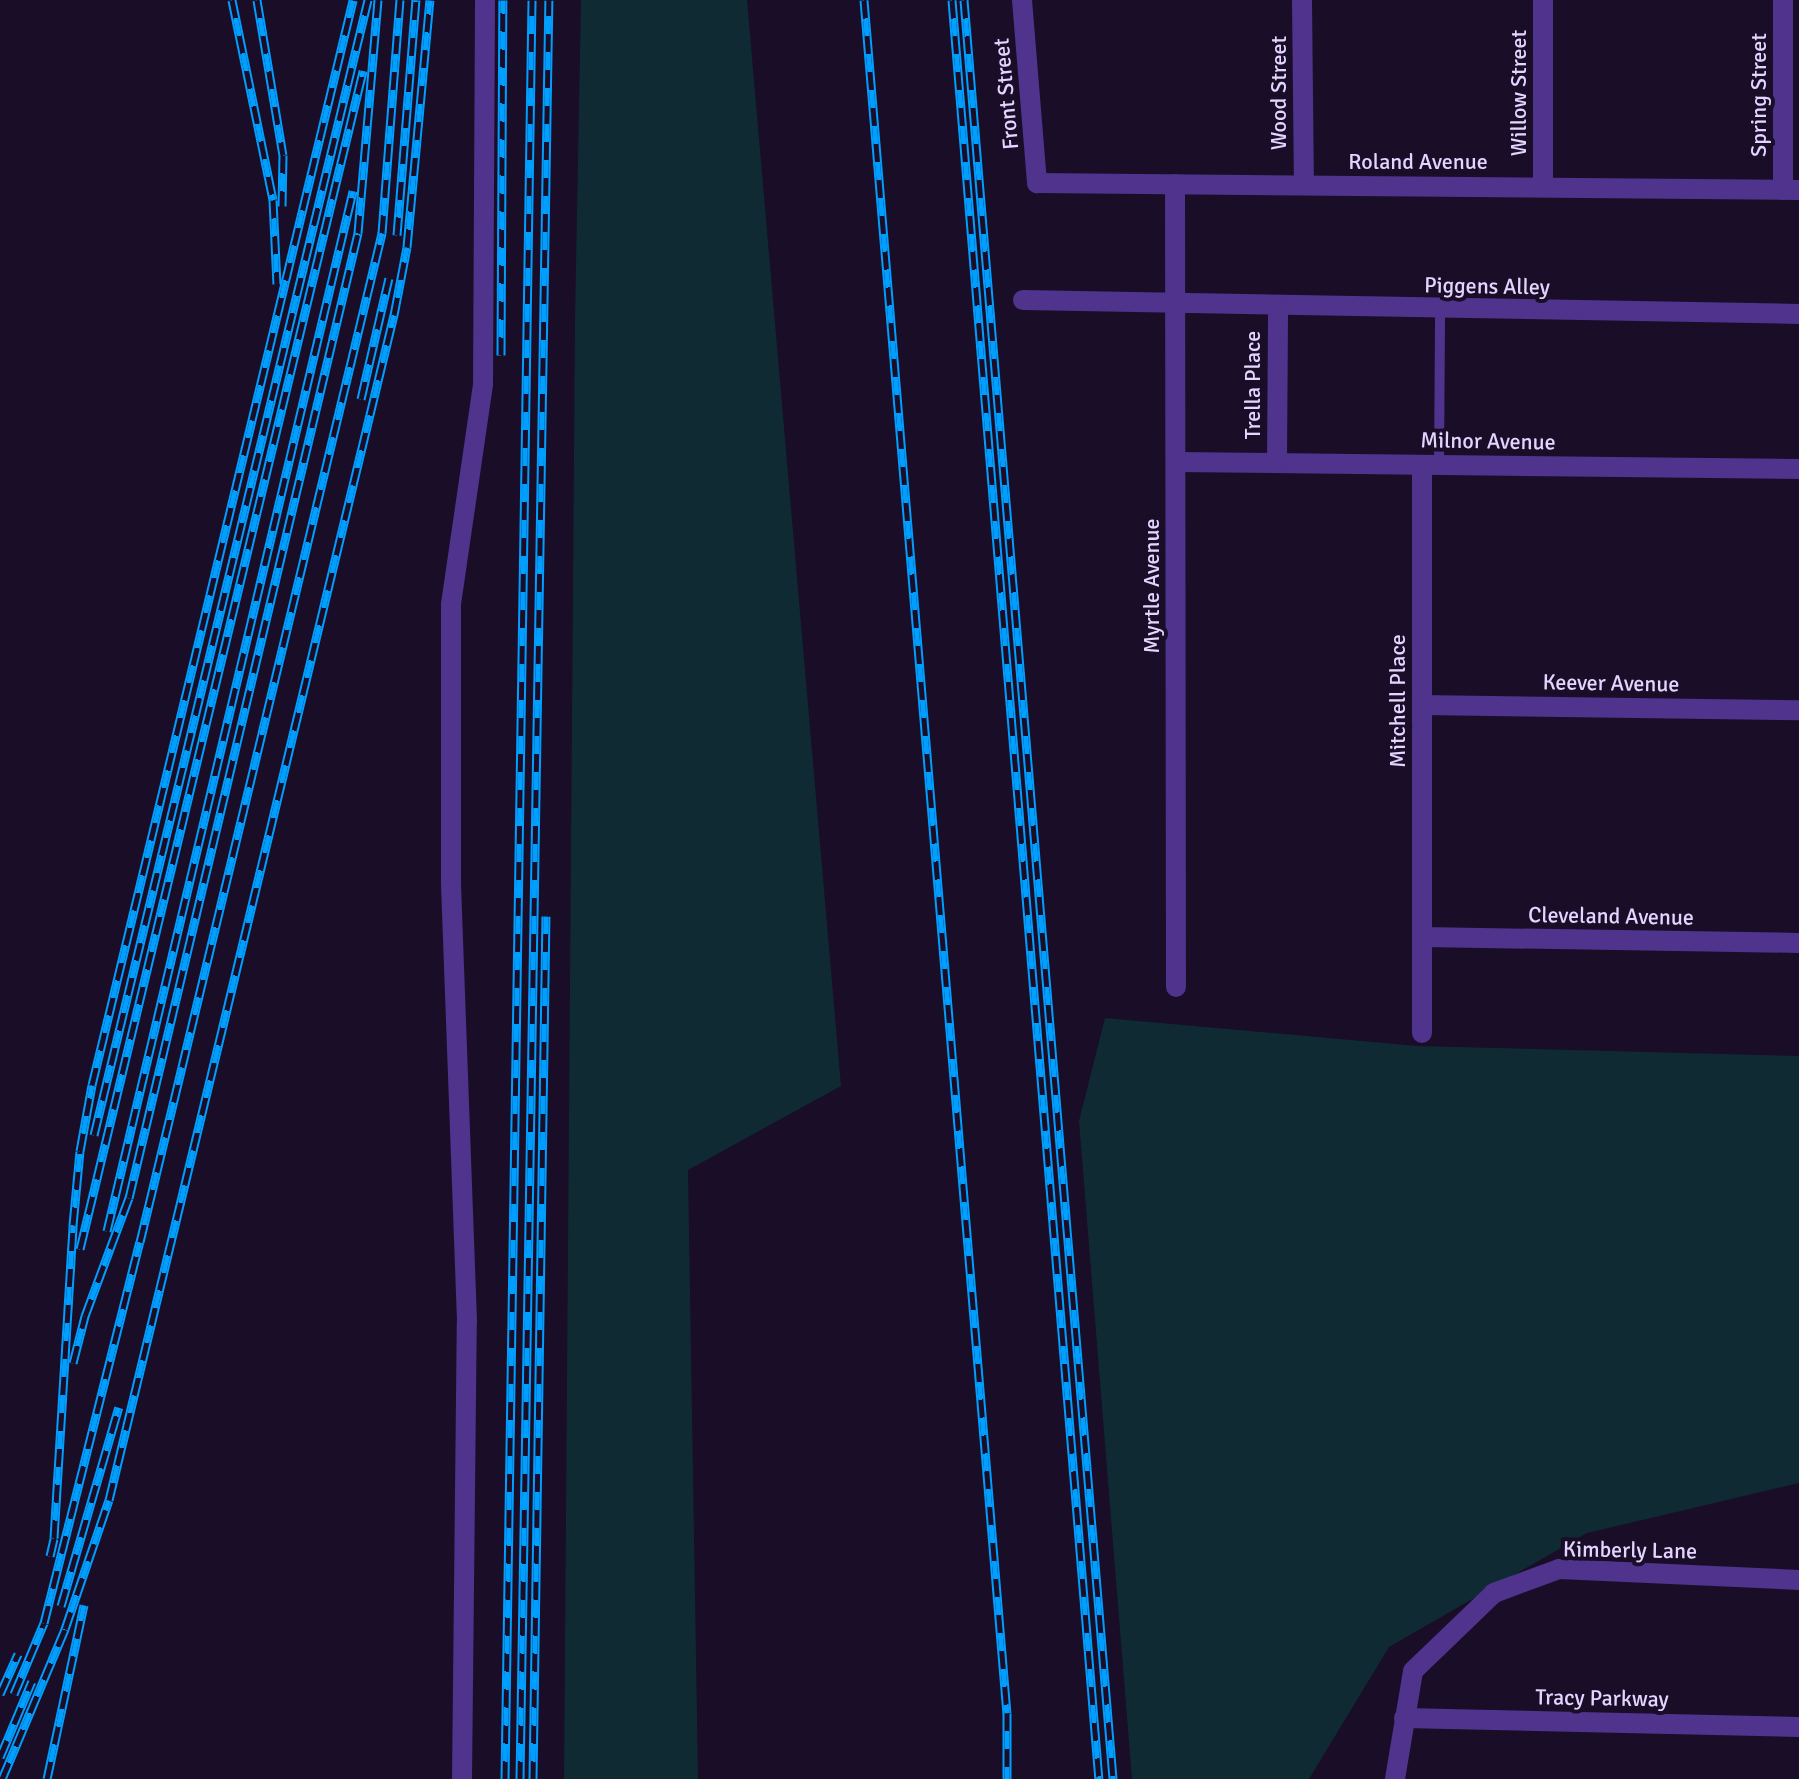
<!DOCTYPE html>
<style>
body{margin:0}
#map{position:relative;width:1799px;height:1779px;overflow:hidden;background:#190d28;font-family:Signika,sans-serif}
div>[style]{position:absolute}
.green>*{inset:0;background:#0f2a33}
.service>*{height:10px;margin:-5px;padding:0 5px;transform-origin:5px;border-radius:5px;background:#4f338c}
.minor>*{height:20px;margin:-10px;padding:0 10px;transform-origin:10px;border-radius:10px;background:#4f338c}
.rail>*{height:9px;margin-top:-4.5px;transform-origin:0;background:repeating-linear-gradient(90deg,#190d28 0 18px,#009fff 0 36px);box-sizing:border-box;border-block:2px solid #009fff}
span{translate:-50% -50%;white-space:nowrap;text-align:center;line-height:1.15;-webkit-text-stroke:8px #190d28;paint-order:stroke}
.street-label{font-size:22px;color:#e5d4ff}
</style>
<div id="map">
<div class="green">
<i style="clip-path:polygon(581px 0,747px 0,841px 1086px,688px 1170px,698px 1779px,564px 1779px,575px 319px)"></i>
<i style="clip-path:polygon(1105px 1018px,1417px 1046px,1799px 1056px,1799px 1483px,1587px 1533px,1389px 1647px,1309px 1779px,1132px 1779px,1079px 1121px)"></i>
</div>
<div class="service">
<i style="left:1439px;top:465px;width:156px;rotate:-89.6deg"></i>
</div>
<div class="minor">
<i style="left:1022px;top:0;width:184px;rotate:85.3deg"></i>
<i style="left:1037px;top:183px;width:762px;rotate:0.53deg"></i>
<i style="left:1302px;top:0;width:185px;rotate:89.4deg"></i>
<i style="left:1543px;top:0;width:187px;rotate:90deg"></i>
<i style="left:1783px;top:0;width:190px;rotate:90deg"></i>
<i style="left:1175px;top:184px;width:803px;rotate:89.93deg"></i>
<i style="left:1023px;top:300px;width:776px;rotate:1.03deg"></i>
<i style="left:1176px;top:462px;width:623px;rotate:0.64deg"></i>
<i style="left:1277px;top:463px;width:156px;rotate:-89.6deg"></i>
<i style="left:1422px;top:465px;width:568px;rotate:90deg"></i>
<i style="left:1422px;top:705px;width:377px;rotate:0.8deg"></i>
<i style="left:1422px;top:937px;width:377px;rotate:0.9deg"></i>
<i style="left:1404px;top:1718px;width:395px;rotate:1.3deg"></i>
<i style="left:462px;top:1779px;width:458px;rotate:-89.4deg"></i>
<i style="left:467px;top:1321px;width:439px;rotate:-92.1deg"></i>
<i style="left:451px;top:882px;width:278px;rotate:-90deg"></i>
<i style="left:451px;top:604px;width:222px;rotate:-81.7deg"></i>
<i style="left:483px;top:384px;width:384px;rotate:-89.7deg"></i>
<i style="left:1395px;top:1779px;width:109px;rotate:-80.5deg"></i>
<i style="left:1413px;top:1671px;width:112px;rotate:-43.9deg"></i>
<i style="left:1494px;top:1593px;width:69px;rotate:-20.3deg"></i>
<i style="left:1559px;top:1569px;width:240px;rotate:2.6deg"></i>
</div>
<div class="rail">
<i style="left:232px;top:0;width:204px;rotate:78.4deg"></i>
<i style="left:273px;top:200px;width:84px;rotate:87.3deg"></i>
<i style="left:257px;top:0;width:157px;rotate:80.5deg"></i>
<i style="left:283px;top:155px;width:51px;rotate:91.1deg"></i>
<i style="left:864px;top:0;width:1719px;rotate:85.23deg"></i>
<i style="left:1007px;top:1713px;width:66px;rotate:90deg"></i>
<i style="left:952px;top:0;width:1785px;rotate:85.28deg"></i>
<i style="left:964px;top:0;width:1785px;rotate:85.21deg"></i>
<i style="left:397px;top:235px;width:236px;rotate:-85.4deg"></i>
<i style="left:501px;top:355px;width:355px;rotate:-89.7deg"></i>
<i style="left:361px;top:399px;width:124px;rotate:-77deg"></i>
<i style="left:94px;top:1135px;width:1168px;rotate:-76.43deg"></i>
<i style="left:107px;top:1231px;width:1069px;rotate:-76.69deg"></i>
<i style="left:80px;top:1249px;width:1212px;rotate:-76.49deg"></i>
<i style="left:73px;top:1363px;width:49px;rotate:-75.7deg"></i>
<i style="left:85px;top:1316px;width:126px;rotate:-69.6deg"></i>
<i style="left:129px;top:1198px;width:992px;rotate:-76.65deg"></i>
<i style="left:358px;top:233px;width:234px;rotate:-85.1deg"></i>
<i style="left:50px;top:1556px;width:18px;rotate:-77deg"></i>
<i style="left:54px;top:1538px;width:314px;rotate:-86.5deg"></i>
<i style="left:73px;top:1225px;width:74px;rotate:-84.6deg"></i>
<i style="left:80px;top:1151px;width:67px;rotate:-79.7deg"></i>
<i style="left:92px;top:1085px;width:1116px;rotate:-76.47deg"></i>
<i style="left:61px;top:1606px;width:207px;rotate:-73.8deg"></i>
<i style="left:0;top:1694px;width:44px;rotate:-65.8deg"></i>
<i style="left:14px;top:1694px;width:77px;rotate:-67.1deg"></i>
<i style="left:44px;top:1623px;width:393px;rotate:-75.9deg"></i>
<i style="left:140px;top:1242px;width:1038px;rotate:-76.51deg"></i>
<i style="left:382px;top:233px;width:234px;rotate:-85.6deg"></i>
<i style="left:0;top:1757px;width:82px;rotate:-67.2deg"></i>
<i style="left:2px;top:1779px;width:163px;rotate:-67.2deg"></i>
<i style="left:65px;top:1629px;width:136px;rotate:-71.2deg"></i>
<i style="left:109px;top:1500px;width:1219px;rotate:-76.48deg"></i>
<i style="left:394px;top:315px;width:69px;rotate:-79.2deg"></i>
<i style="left:407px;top:247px;width:248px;rotate:-84.7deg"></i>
<i style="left:47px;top:1779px;width:178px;rotate:-78deg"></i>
<i style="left:505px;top:1779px;width:1779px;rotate:-89.13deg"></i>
<i style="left:520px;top:1779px;width:1779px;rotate:-89.07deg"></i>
<i style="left:533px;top:1779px;width:863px;rotate:-89.14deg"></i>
</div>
<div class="street-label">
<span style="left:1279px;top:93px;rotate:-90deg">Wood Street</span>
<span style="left:1519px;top:93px;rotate:-90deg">Willow Street</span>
<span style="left:1006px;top:94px;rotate:-95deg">Front Street</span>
<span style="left:1759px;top:95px;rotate:-90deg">Spring Street</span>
<span style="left:1418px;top:162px">Roland Avenue</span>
<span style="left:1487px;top:286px;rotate:1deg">Piggens Alley</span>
<span style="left:1253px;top:385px;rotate:-90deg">Trella Place</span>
<span style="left:1488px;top:441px;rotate:1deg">Milnor Avenue</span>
<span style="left:1152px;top:586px;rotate:-90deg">Myrtle Avenue</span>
<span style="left:1611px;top:683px;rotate:1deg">Keever Avenue</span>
<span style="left:1398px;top:701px;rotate:-90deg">Mitchell Place</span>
<span style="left:1611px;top:916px;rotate:1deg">Cleveland Avenue</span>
<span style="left:1630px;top:1550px;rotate:1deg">Kimberly Lane</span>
<span style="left:1602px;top:1698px;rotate:1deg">Tracy Parkway</span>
</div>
</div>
